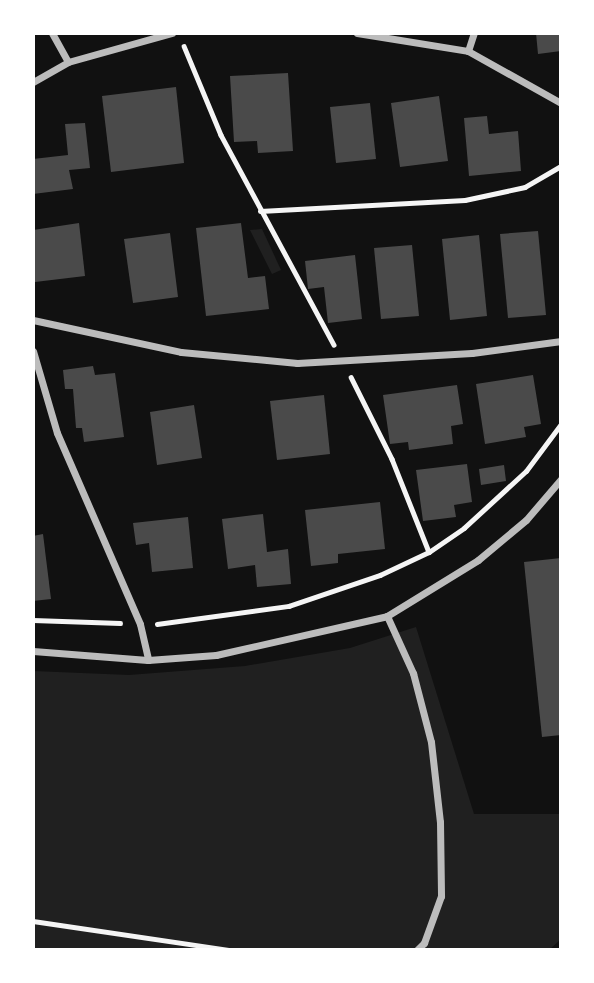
<!DOCTYPE html>
<style>
body{margin:0}
#map{position:relative;width:594px;height:983px;overflow:hidden;background:#111;font-family:"Sofia Sans Condensed",sans-serif}
div>[style]{position:absolute}
.green>*{inset:0;background:#202020}
.building>*{inset:0;background:#4a4a4a}
.path>*{height:4.5px;margin:-2.25px;padding:0 2.25px;transform-origin:2.25px;border-radius:2.25px;background:#f5f5f5}
.minor>*{height:7px;margin:-3.5px;padding:0 3.5px;transform-origin:3.5px;border-radius:3.5px;background:#bcbcbc}
span{translate:-50% -50%;white-space:nowrap;text-align:center;line-height:1.15;-webkit-text-stroke:6px #fff;paint-order:stroke}
.frame{position:absolute;inset:0;border:35px solid #fff;pointer-events:none}
</style>
<div id="map">
<div class="green">
<i style="clip-path:polygon(262px 229px,281px 270px,272px 274px,250px 230px)"></i>
<i style="clip-path:polygon(416px 627px,474px 814px,561px 814px,561px 939px,549px 950px,33px 950px,33px 671px,129px 675px,245px 666px,350px 648px)"></i>
</div>
<div class="building">
<i style="clip-path:polygon(536px 33px,561px 33px,561px 51px,538px 54px)"></i>
<i style="clip-path:polygon(288px 73px,293px 151px,258px 153px,257px 141px,234px 142px,230px 76px)"></i>
<i style="clip-path:polygon(176px 87px,184px 163px,111px 172px,102px 96px)"></i>
<i style="clip-path:polygon(439px 96px,448px 161px,400px 167px,391px 103px)"></i>
<i style="clip-path:polygon(370px 103px,376px 159px,336px 163px,330px 107px)"></i>
<i style="clip-path:polygon(487px 116px,489px 134px,518px 131px,521px 171px,469px 176px,464px 118px)"></i>
<i style="clip-path:polygon(85px 123px,90px 168px,69px 170px,73px 189px,33px 194px,33px 159px,68px 155px,65px 124px)"></i>
<i style="clip-path:polygon(79px 223px,85px 276px,35px 282px,33px 230px)"></i>
<i style="clip-path:polygon(241px 223px,248px 278px,265px 276px,269px 309px,206px 316px,196px 228px)"></i>
<i style="clip-path:polygon(538px 231px,546px 315px,508px 318px,500px 234px)"></i>
<i style="clip-path:polygon(170px 233px,178px 297px,133px 303px,124px 239px)"></i>
<i style="clip-path:polygon(479px 235px,487px 316px,450px 320px,442px 239px)"></i>
<i style="clip-path:polygon(412px 245px,419px 316px,381px 319px,374px 248px)"></i>
<i style="clip-path:polygon(355px 255px,362px 319px,328px 323px,324px 287px,308px 289px,305px 261px)"></i>
<i style="clip-path:polygon(93px 366px,95px 375px,115px 373px,124px 437px,84px 442px,82px 428px,76px 428px,73px 389px,65px 389px,63px 370px)"></i>
<i style="clip-path:polygon(533px 375px,541px 424px,524px 427px,526px 437px,485px 444px,476px 384px)"></i>
<i style="clip-path:polygon(457px 385px,463px 424px,451px 426px,453px 444px,409px 450px,408px 442px,390px 444px,383px 395px)"></i>
<i style="clip-path:polygon(324px 395px,330px 454px,277px 460px,270px 401px)"></i>
<i style="clip-path:polygon(194px 405px,202px 458px,157px 465px,150px 412px)"></i>
<i style="clip-path:polygon(467px 464px,472px 502px,454px 505px,456px 517px,423px 521px,416px 470px)"></i>
<i style="clip-path:polygon(504px 465px,506px 481px,481px 485px,479px 469px)"></i>
<i style="clip-path:polygon(380px 502px,385px 549px,338px 554px,338px 563px,311px 566px,305px 510px)"></i>
<i style="clip-path:polygon(263px 514px,267px 552px,288px 549px,291px 584px,257px 587px,255px 565px,228px 569px,222px 519px)"></i>
<i style="clip-path:polygon(188px 517px,193px 568px,152px 572px,149px 543px,136px 545px,133px 523px)"></i>
<i style="clip-path:polygon(43px 534px,51px 599px,33px 601px,33px 536px)"></i>
<i style="clip-path:polygon(561px 558px,561px 735px,542px 737px,524px 562px)"></i>
</div>
<div class="path">
<i style="left:184px;top:46px;width:96px;rotate:67.4deg"></i>
<i style="left:221px;top:135px;width:238px;rotate:61.7deg"></i>
<i style="left:260px;top:211px;width:205px;rotate:-3.1deg"></i>
<i style="left:465px;top:200px;width:61px;rotate:-12.2deg"></i>
<i style="left:525px;top:187px;width:42px;rotate:-30.3deg"></i>
<i style="left:351px;top:377px;width:92px;rotate:63.4deg"></i>
<i style="left:392px;top:459px;width:100px;rotate:68.3deg"></i>
<i style="left:33px;top:620px;width:87px;rotate:2deg"></i>
<i style="left:157px;top:624px;width:133px;rotate:-7.8deg"></i>
<i style="left:289px;top:606px;width:96px;rotate:-18.8deg"></i>
<i style="left:380px;top:575px;width:54px;rotate:-25.1deg"></i>
<i style="left:429px;top:552px;width:42px;rotate:-34.4deg"></i>
<i style="left:464px;top:528px;width:84px;rotate:-42.6deg"></i>
<i style="left:526px;top:471px;width:59px;rotate:-53.3deg"></i>
<i style="left:33px;top:921px;width:199px;rotate:8.4deg"></i>
</div>
<div class="minor">
<i style="left:52px;top:33px;width:33px;rotate:61deg"></i>
<i style="left:357px;top:33px;width:112px;rotate:9.2deg"></i>
<i style="left:468px;top:51px;width:107px;rotate:29.2deg"></i>
<i style="left:468px;top:51px;width:19px;rotate:-72deg"></i>
<i style="left:33px;top:82px;width:40px;rotate:-29.7deg"></i>
<i style="left:68px;top:62px;width:108px;rotate:-15.6deg"></i>
<i style="left:33px;top:320px;width:151px;rotate:12.2deg"></i>
<i style="left:181px;top:352px;width:117px;rotate:5.4deg"></i>
<i style="left:297px;top:363px;width:175px;rotate:-3.3deg"></i>
<i style="left:472px;top:353px;width:90px;rotate:-7.7deg"></i>
<i style="left:33px;top:351px;width:85px;rotate:73.7deg"></i>
<i style="left:57px;top:433px;width:208px;rotate:66.5deg"></i>
<i style="left:140px;top:624px;width:37px;rotate:77deg"></i>
<i style="left:387px;top:616px;width:63px;rotate:65.5deg"></i>
<i style="left:413px;top:673px;width:71px;rotate:75.4deg"></i>
<i style="left:431px;top:742px;width:81px;rotate:83.6deg"></i>
<i style="left:440px;top:822px;width:74px;rotate:89.2deg"></i>
<i style="left:441px;top:896px;width:50px;rotate:109.9deg"></i>
<i style="left:424px;top:943px;width:10px;rotate:135deg"></i>
<i style="left:33px;top:651px;width:115px;rotate:4.5deg"></i>
<i style="left:148px;top:660px;width:68px;rotate:-4.2deg"></i>
<i style="left:216px;top:655px;width:175px;rotate:-12.8deg"></i>
<i style="left:387px;top:616px;width:107px;rotate:-31.6deg"></i>
<i style="left:478px;top:560px;width:62px;rotate:-39.8deg"></i>
<i style="left:526px;top:520px;width:54px;rotate:-49.5deg"></i>
</div>
<div class="frame"></div>
</div>
